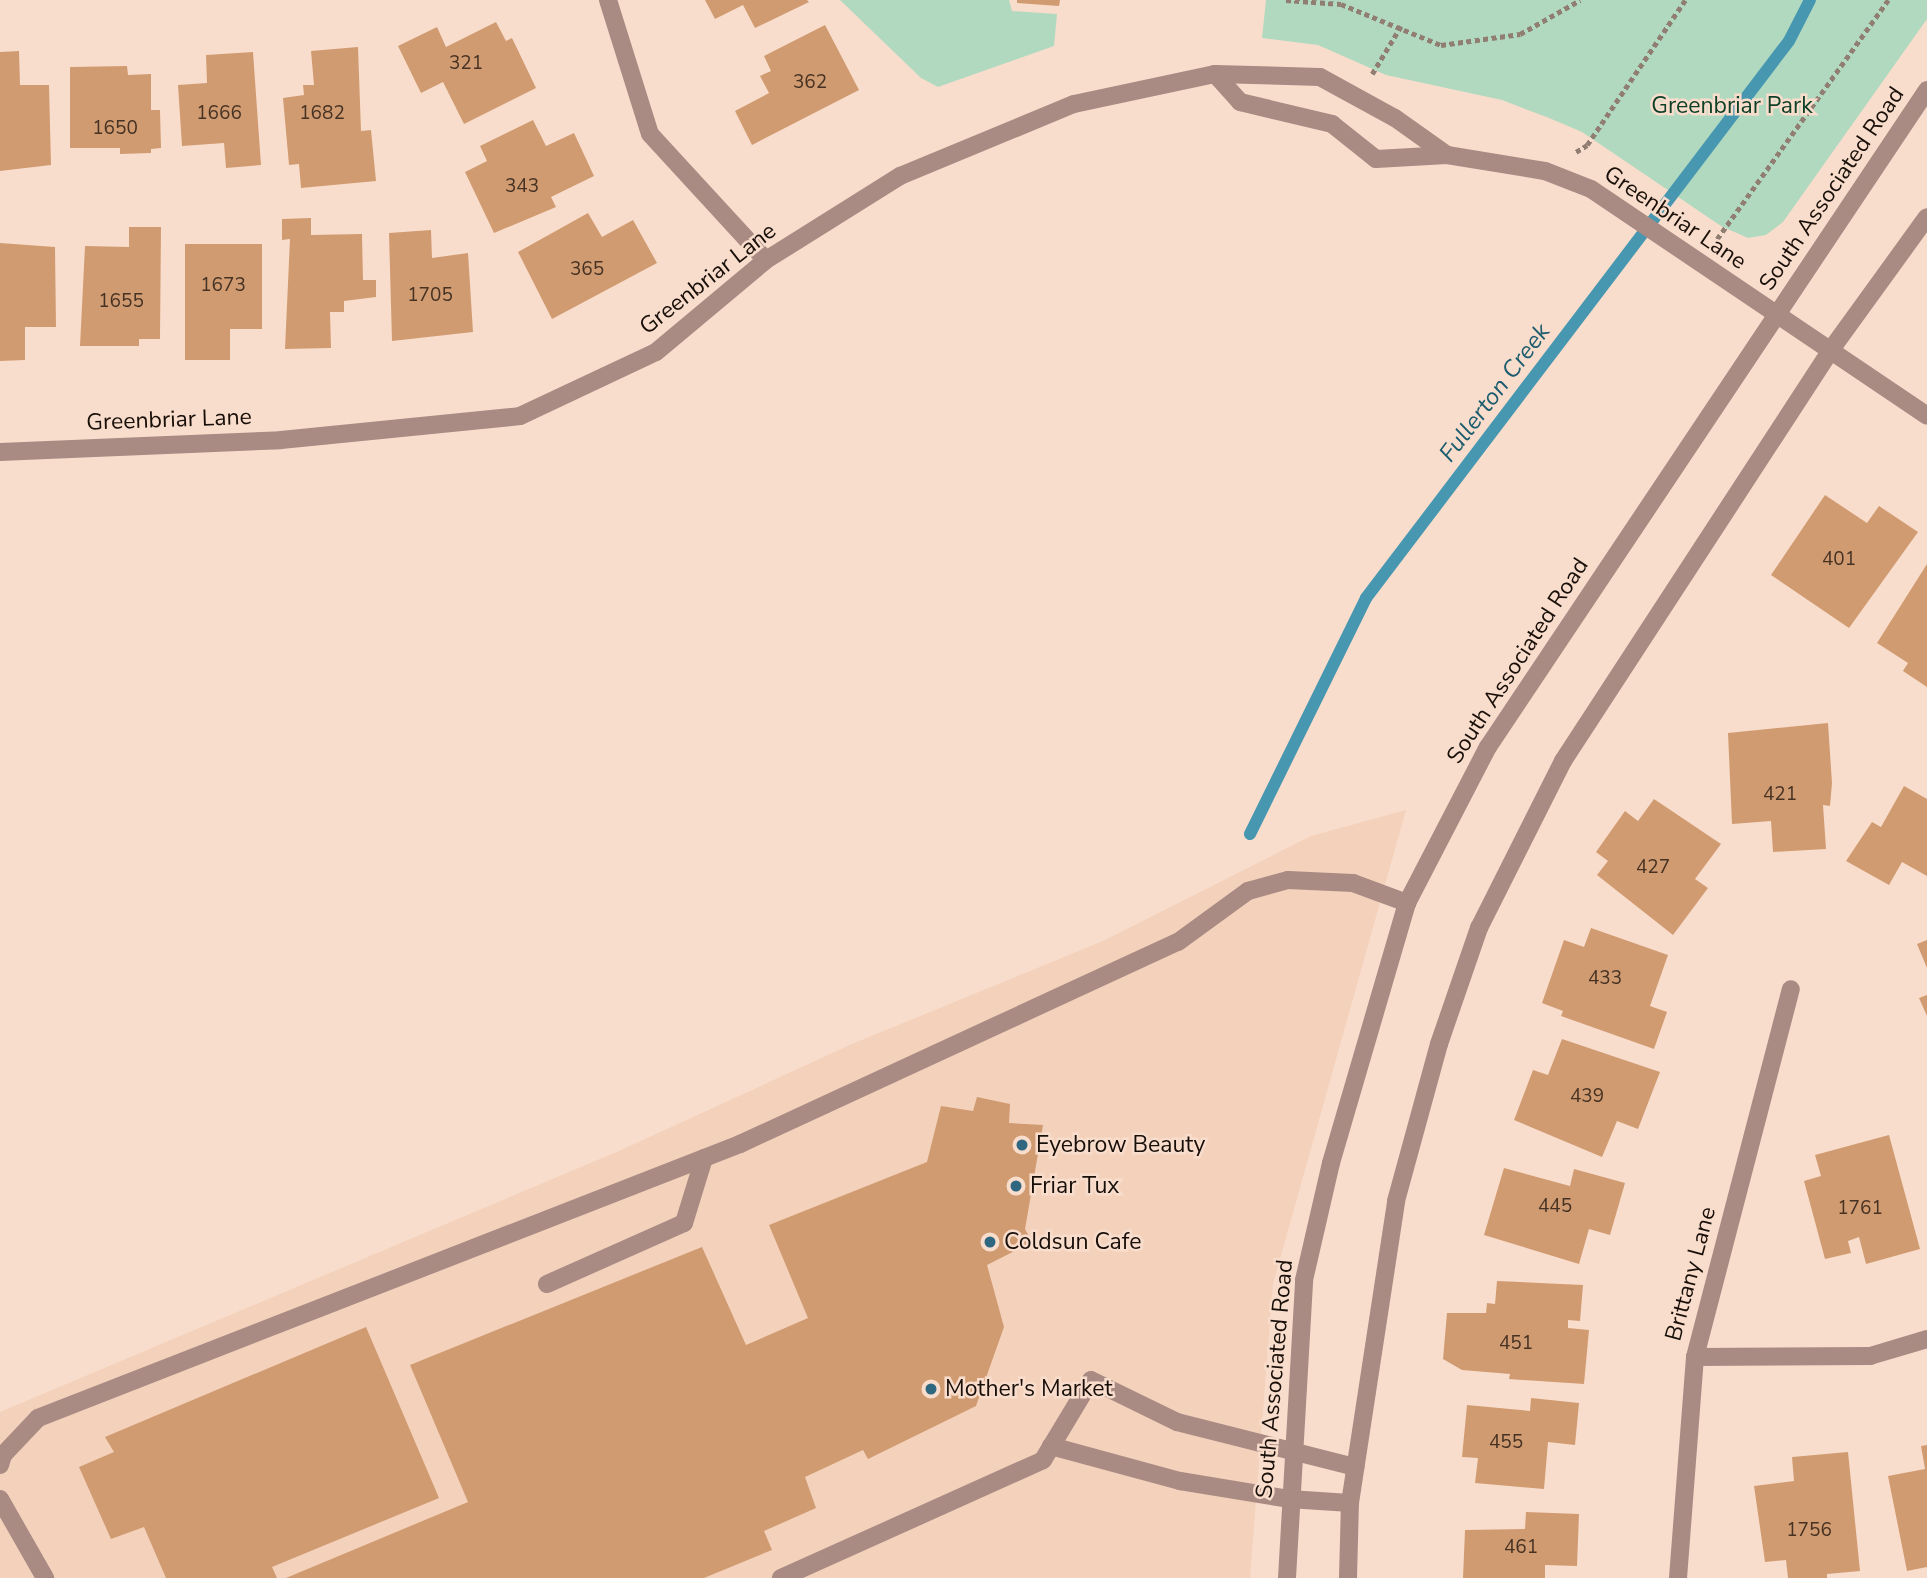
<!DOCTYPE html>
<style>
body{margin:0}
#map{position:relative;width:1927px;height:1578px;overflow:hidden;background:#f9ddcc;font-family:"Nunito Sans",sans-serif}
div>[style]{position:absolute}
.built>*{inset:0;background:#f3d1bb}
.green>*{inset:0;background:#b1d9c0}
.stream>*{height:12px;margin:-6px;padding:0 6px;transform-origin:6px;border-radius:6px;background:#4797b0}
.building>*{inset:0;background:#d19b71}
.path>*{height:4.5px;margin-top:-2.25px;transform-origin:0;background:repeating-linear-gradient(90deg,#917e72 0 5px,transparent 0 8.5px)}
.minor>*{height:18px;margin:-9px;padding:0 9px;transform-origin:9px;border-radius:9px;background:#a98b84}
.dots>*{width:19px;height:19px;translate:-50% -50%;box-sizing:border-box;border:4px solid #f9ddcc;border-radius:50%}
span{translate:-50% -50%;white-space:nowrap;text-align:center;line-height:1.15;-webkit-text-stroke:5px #f9ddcc;paint-order:stroke}
.number-label{font-size:19px;color:#463223}
.number-label span{-webkit-text-stroke-width:0}
.park-label{font-size:23px;color:#0b3f26}
.street-label{font-size:23px;color:#180f09}
.poi-label{font-size:23px;color:#180f09}
.left{translate:0 -50%;text-align:left}
.water-label{font-size:24px;color:#1b5c6e;font-style:italic}
</style>
<div id="map">
<div class="built">
<i style="clip-path:polygon(1406px 810px,1273px 1284px,1250px 1578px,0 1578px,0 1412px,619px 1151px,852px 1044px,1103px 941px,1311px 836px)"></i>
</div>
<div class="green">
<i style="clip-path:polygon(840px 0,1009px 0,1012px 11px,1057px 14px,1054px 46px,938px 87px,921px 78px)"></i>
<i style="clip-path:polygon(1266px 0,1927px 0,1927px 19px,1783px 222px,1766px 235px,1748px 238px,1721px 226px,1582px 132px,1549px 118px,1502px 100px,1386px 75px,1318px 45px,1262px 38px)"></i>
</div>
<div class="stream">
<i style="left:1250px;top:834px;width:263px;rotate:-63.8deg"></i>
<i style="left:1366px;top:598px;width:699px;rotate:-52.79deg"></i>
<i style="left:1789px;top:41px;width:46px;rotate:-62.9deg"></i>
</div>
<div class="building">
<i style="clip-path:polygon(705px 0,807px 0,809px 2px,755px 28px,743px 5px,715px 19px)"></i>
<i style="clip-path:polygon(1017px 0,1060px 0,1059px 6px,1017px 3px)"></i>
<i style="clip-path:polygon(496px 22px,506px 41px,512px 38px,536px 88px,464px 124px,443px 82px,421px 93px,398px 46px,437px 27px,446px 47px)"></i>
<i style="clip-path:polygon(825px 25px,859px 90px,752px 145px,735px 111px,769px 93px,760px 76px,771px 71px,764px 56px)"></i>
<i style="clip-path:polygon(358px 47px,361px 131px,371px 130px,376px 181px,301px 188px,299px 164px,289px 165px,283px 98px,304px 95px,303px 85px,314px 85px,311px 51px)"></i>
<i style="clip-path:polygon(19px 51px,20px 85px,49px 85px,51px 165px,0 171px,0 52px)"></i>
<i style="clip-path:polygon(253px 52px,261px 165px,226px 168px,224px 143px,182px 146px,178px 85px,207px 83px,206px 55px)"></i>
<i style="clip-path:polygon(127px 66px,128px 75px,151px 74px,151px 110px,160px 110px,161px 148px,151px 149px,151px 153px,120px 154px,120px 148px,70px 148px,70px 67px)"></i>
<i style="clip-path:polygon(533px 120px,546px 146px,574px 133px,594px 176px,551px 197px,556px 207px,494px 233px,465px 172px,487px 161px,480px 146px)"></i>
<i style="clip-path:polygon(588px 213px,602px 237px,633px 220px,657px 263px,552px 319px,518px 252px)"></i>
<i style="clip-path:polygon(311px 218px,311px 235px,362px 234px,363px 280px,376px 280px,376px 297px,344px 301px,344px 312px,330px 312px,331px 348px,285px 349px,290px 239px,282px 240px,282px 219px)"></i>
<i style="clip-path:polygon(129px 227px,161px 227px,160px 339px,139px 339px,139px 346px,80px 346px,85px 246px,129px 247px)"></i>
<i style="clip-path:polygon(431px 230px,432px 258px,468px 253px,473px 332px,392px 341px,389px 233px)"></i>
<i style="clip-path:polygon(0 243px,55px 247px,56px 327px,25px 327px,25px 360px,0 361px)"></i>
<i style="clip-path:polygon(185px 244px,262px 244px,262px 329px,230px 329px,230px 360px,185px 360px)"></i>
<i style="clip-path:polygon(1825px 495px,1867px 523px,1879px 506px,1918px 532px,1849px 628px,1771px 575px)"></i>
<i style="clip-path:polygon(1927px 564px,1927px 687px,1903px 671px,1908px 663px,1877px 643px)"></i>
<i style="clip-path:polygon(1828px 723px,1832px 783px,1830px 806px,1823px 805px,1826px 849px,1773px 852px,1771px 821px,1732px 824px,1728px 733px)"></i>
<i style="clip-path:polygon(1904px 786px,1927px 799px,1927px 876px,1902px 862px,1889px 885px,1846px 861px,1872px 822px,1881px 827px)"></i>
<i style="clip-path:polygon(1654px 799px,1721px 844px,1695px 879px,1708px 888px,1673px 935px,1597px 875px,1608px 861px,1596px 852px,1625px 811px,1638px 821px)"></i>
<i style="clip-path:polygon(1591px 928px,1668px 955px,1650px 1006px,1667px 1012px,1654px 1049px,1561px 1016px,1563px 1011px,1542px 1003px,1564px 940px,1584px 947px)"></i>
<i style="clip-path:polygon(1927px 940px,1927px 968px,1917px 944px)"></i>
<i style="clip-path:polygon(1927px 995px,1927px 1016px,1919px 998px)"></i>
<i style="clip-path:polygon(1562px 1039px,1660px 1072px,1638px 1129px,1617px 1121px,1602px 1157px,1514px 1120px,1533px 1070px,1548px 1075px)"></i>
<i style="clip-path:polygon(977px 1097px,1010px 1104px,1009px 1123px,1043px 1125px,1025px 1229px,1032px 1242px,987px 1265px,1004px 1327px,976px 1406px,868px 1459px,863px 1450px,805px 1477px,816px 1508px,764px 1531px,772px 1550px,704px 1578px,286px 1578px,468px 1502px,410px 1365px,702px 1247px,746px 1345px,808px 1318px,769px 1225px,927px 1162px,941px 1106px,973px 1111px)"></i>
<i style="clip-path:polygon(1889px 1135px,1920px 1249px,1866px 1264px,1859px 1237px,1848px 1241px,1851px 1253px,1825px 1259px,1804px 1181px,1821px 1176px,1815px 1155px)"></i>
<i style="clip-path:polygon(1504px 1168px,1570px 1186px,1574px 1169px,1625px 1183px,1610px 1235px,1589px 1229px,1579px 1264px,1484px 1235px)"></i>
<i style="clip-path:polygon(1497px 1281px,1583px 1285px,1580px 1321px,1568px 1320px,1568px 1328px,1589px 1330px,1584px 1384px,1509px 1379px,1510px 1374px,1462px 1370px,1443px 1359px,1447px 1313px,1486px 1313px,1487px 1303px,1495px 1304px)"></i>
<i style="clip-path:polygon(366px 1327px,439px 1498px,272px 1567px,277px 1578px,166px 1578px,144px 1527px,111px 1539px,79px 1467px,114px 1452px,105px 1437px)"></i>
<i style="clip-path:polygon(1531px 1398px,1579px 1403px,1575px 1445px,1548px 1442px,1544px 1489px,1475px 1483px,1478px 1458px,1462px 1457px,1467px 1405px,1530px 1411px)"></i>
<i style="clip-path:polygon(1927px 1445px,1927px 1567px,1907px 1571px,1888px 1476px,1925px 1469px,1921px 1446px)"></i>
<i style="clip-path:polygon(1848px 1452px,1860px 1571px,1827px 1574px,1827px 1578px,1788px 1578px,1786px 1560px,1765px 1562px,1754px 1486px,1794px 1481px,1792px 1457px)"></i>
<i style="clip-path:polygon(1526px 1512px,1579px 1514px,1577px 1566px,1545px 1565px,1545px 1578px,1463px 1578px,1465px 1530px,1525px 1529px)"></i>
</div>
<div class="path">
<i style="left:1286px;top:0;width:55px;rotate:4.2deg"></i>
<i style="left:1341px;top:4px;width:108px;rotate:22.3deg"></i>
<i style="left:1441px;top:45px;width:80px;rotate:-7.9deg"></i>
<i style="left:1520px;top:34px;width:69px;rotate:-29.5deg"></i>
<i style="left:1372px;top:74px;width:56px;rotate:-58.9deg"></i>
<i style="left:1576px;top:152px;width:13px;rotate:-32deg"></i>
<i style="left:1587px;top:145px;width:175px;rotate:-55.9deg"></i>
<i style="left:1717px;top:239px;width:294px;rotate:-54.4deg"></i>
</div>
<div class="minor">
<i style="left:608px;top:0;width:140px;rotate:72.6deg"></i>
<i style="left:650px;top:134px;width:171px;rotate:47.4deg"></i>
<i style="left:1215px;top:74px;width:38px;rotate:48deg"></i>
<i style="left:1240px;top:102px;width:95px;rotate:13.4deg"></i>
<i style="left:1332px;top:124px;width:56px;rotate:38.5deg"></i>
<i style="left:1376px;top:159px;width:71px;rotate:-3.2deg"></i>
<i style="left:1447px;top:155px;width:99px;rotate:9.3deg"></i>
<i style="left:1545px;top:171px;width:49px;rotate:21.4deg"></i>
<i style="left:1591px;top:189px;width:405px;rotate:34deg"></i>
<i style="left:0;top:452px;width:281px;rotate:-2.4deg"></i>
<i style="left:281px;top:440px;width:240px;rotate:-5.7deg"></i>
<i style="left:520px;top:416px;width:150px;rotate:-25.2deg"></i>
<i style="left:656px;top:352px;width:143px;rotate:-39.9deg"></i>
<i style="left:766px;top:260px;width:158px;rotate:-32.1deg"></i>
<i style="left:900px;top:176px;width:188px;rotate:-22.5deg"></i>
<i style="left:1074px;top:104px;width:144px;rotate:-12deg"></i>
<i style="left:1215px;top:74px;width:105px;rotate:1.6deg"></i>
<i style="left:1320px;top:77px;width:85px;rotate:28.7deg"></i>
<i style="left:1395px;top:118px;width:64px;rotate:35.4deg"></i>
<i style="left:547px;top:1284px;width:150px;rotate:-24deg"></i>
<i style="left:684px;top:1223px;width:68px;rotate:-72.9deg"></i>
<i style="left:1695px;top:1357px;width:175px;rotate:-0.3deg"></i>
<i style="left:1870px;top:1356px;width:59px;rotate:-16.6deg"></i>
<i style="left:1051px;top:1446px;width:134px;rotate:15.2deg"></i>
<i style="left:1180px;top:1481px;width:110px;rotate:9.4deg"></i>
<i style="left:1289px;top:1499px;width:61px;rotate:3.8deg"></i>
<i style="left:0;top:1465px;width:10px;rotate:-73deg"></i>
<i style="left:3px;top:1455px;width:51px;rotate:-46.6deg"></i>
<i style="left:38px;top:1418px;width:754px;rotate:-21.32deg"></i>
<i style="left:740px;top:1144px;width:482px;rotate:-24.8deg"></i>
<i style="left:1178px;top:942px;width:87px;rotate:-36.1deg"></i>
<i style="left:1248px;top:891px;width:41px;rotate:-15.4deg"></i>
<i style="left:1288px;top:880px;width:65px;rotate:2.6deg"></i>
<i style="left:1353px;top:883px;width:58px;rotate:20.3deg"></i>
<i style="left:0;top:1499px;width:91px;rotate:60.3deg"></i>
<i style="left:781px;top:1578px;width:287px;rotate:-24.2deg"></i>
<i style="left:1043px;top:1460px;width:93px;rotate:-59deg"></i>
<i style="left:1091px;top:1380px;width:96px;rotate:26deg"></i>
<i style="left:1177px;top:1422px;width:184px;rotate:14.2deg"></i>
<i style="left:1287px;top:1578px;width:298px;rotate:-86.7deg"></i>
<i style="left:1304px;top:1280px;width:120px;rotate:-77deg"></i>
<i style="left:1331px;top:1163px;width:271px;rotate:-73.7deg"></i>
<i style="left:1407px;top:903px;width:176px;rotate:-62.6deg"></i>
<i style="left:1488px;top:747px;width:790px;rotate:-56.25deg"></i>
<i style="left:1348px;top:1578px;width:75px;rotate:-88.5deg"></i>
<i style="left:1350px;top:1503px;width:305px;rotate:-81.3deg"></i>
<i style="left:1396px;top:1201px;width:163px;rotate:-74.7deg"></i>
<i style="left:1439px;top:1044px;width:123px;rotate:-71deg"></i>
<i style="left:1479px;top:928px;width:187px;rotate:-63.3deg"></i>
<i style="left:1563px;top:761px;width:489px;rotate:-56.9deg"></i>
<i style="left:1830px;top:351px;width:165px;rotate:-54.1deg"></i>
<i style="left:1678px;top:1578px;width:222px;rotate:-85.6deg"></i>
<i style="left:1695px;top:1357px;width:380px;rotate:-75.4deg"></i>
</div>
<div class="dots">
<i style="left:1022px;top:1145px;background:#2f6781"></i>
<i style="left:1016px;top:1186px;background:#2f6781"></i>
<i style="left:990px;top:1242px;background:#2f6781"></i>
<i style="left:931px;top:1389px;background:#2f6781"></i>
</div>
<div class="number-label">
<span style="left:466px;top:64px">321</span>
<span style="left:810px;top:83px">362</span>
<span style="left:219px;top:114px">1666</span>
<span style="left:322px;top:114px">1682</span>
<span style="left:115px;top:129px">1650</span>
<span style="left:522px;top:187px">343</span>
<span style="left:587px;top:270px">365</span>
<span style="left:223px;top:286px">1673</span>
<span style="left:430px;top:296px">1705</span>
<span style="left:121px;top:302px">1655</span>
<span style="left:1839px;top:560px">401</span>
<span style="left:1780px;top:795px">421</span>
<span style="left:1653px;top:868px">427</span>
<span style="left:1605px;top:979px">433</span>
<span style="left:1587px;top:1097px">439</span>
<span style="left:1555px;top:1207px">445</span>
<span style="left:1860px;top:1209px">1761</span>
<span style="left:1516px;top:1344px">451</span>
<span style="left:1506px;top:1443px">455</span>
<span style="left:1809px;top:1531px">1756</span>
<span style="left:1521px;top:1548px">461</span>
</div>
<div class="park-label">
<span style="left:1732px;top:106px">Greenbriar Park</span>
</div>
<div class="street-label">
<span style="left:1832px;top:189px;rotate:-56deg">South Associated Road</span>
<span style="left:1675px;top:218px;rotate:34deg">Greenbriar Lane</span>
<span style="left:708px;top:279px;rotate:-38deg">Greenbriar Lane</span>
<span style="left:169px;top:420px;rotate:-2deg">Greenbriar Lane</span>
<span style="left:1518px;top:661px;rotate:-57deg">South Associated Road</span>
<span style="left:1691px;top:1274px;rotate:-75deg">Brittany Lane</span>
<span style="left:1275px;top:1379px;rotate:-85deg">South Associated Road</span>
</div>
<div class="poi-label">
<span class="left" style="left:1036px;top:1145px">Eyebrow Beauty</span>
<span class="left" style="left:1030px;top:1186px">Friar Tux</span>
<span class="left" style="left:1004px;top:1242px">Coldsun Cafe</span>
<span class="left" style="left:945px;top:1389px">Mother's Market</span>
</div>
<div class="water-label">
<span style="left:1495px;top:393px;rotate:-53deg">Fullerton Creek</span>
</div>
</div>
